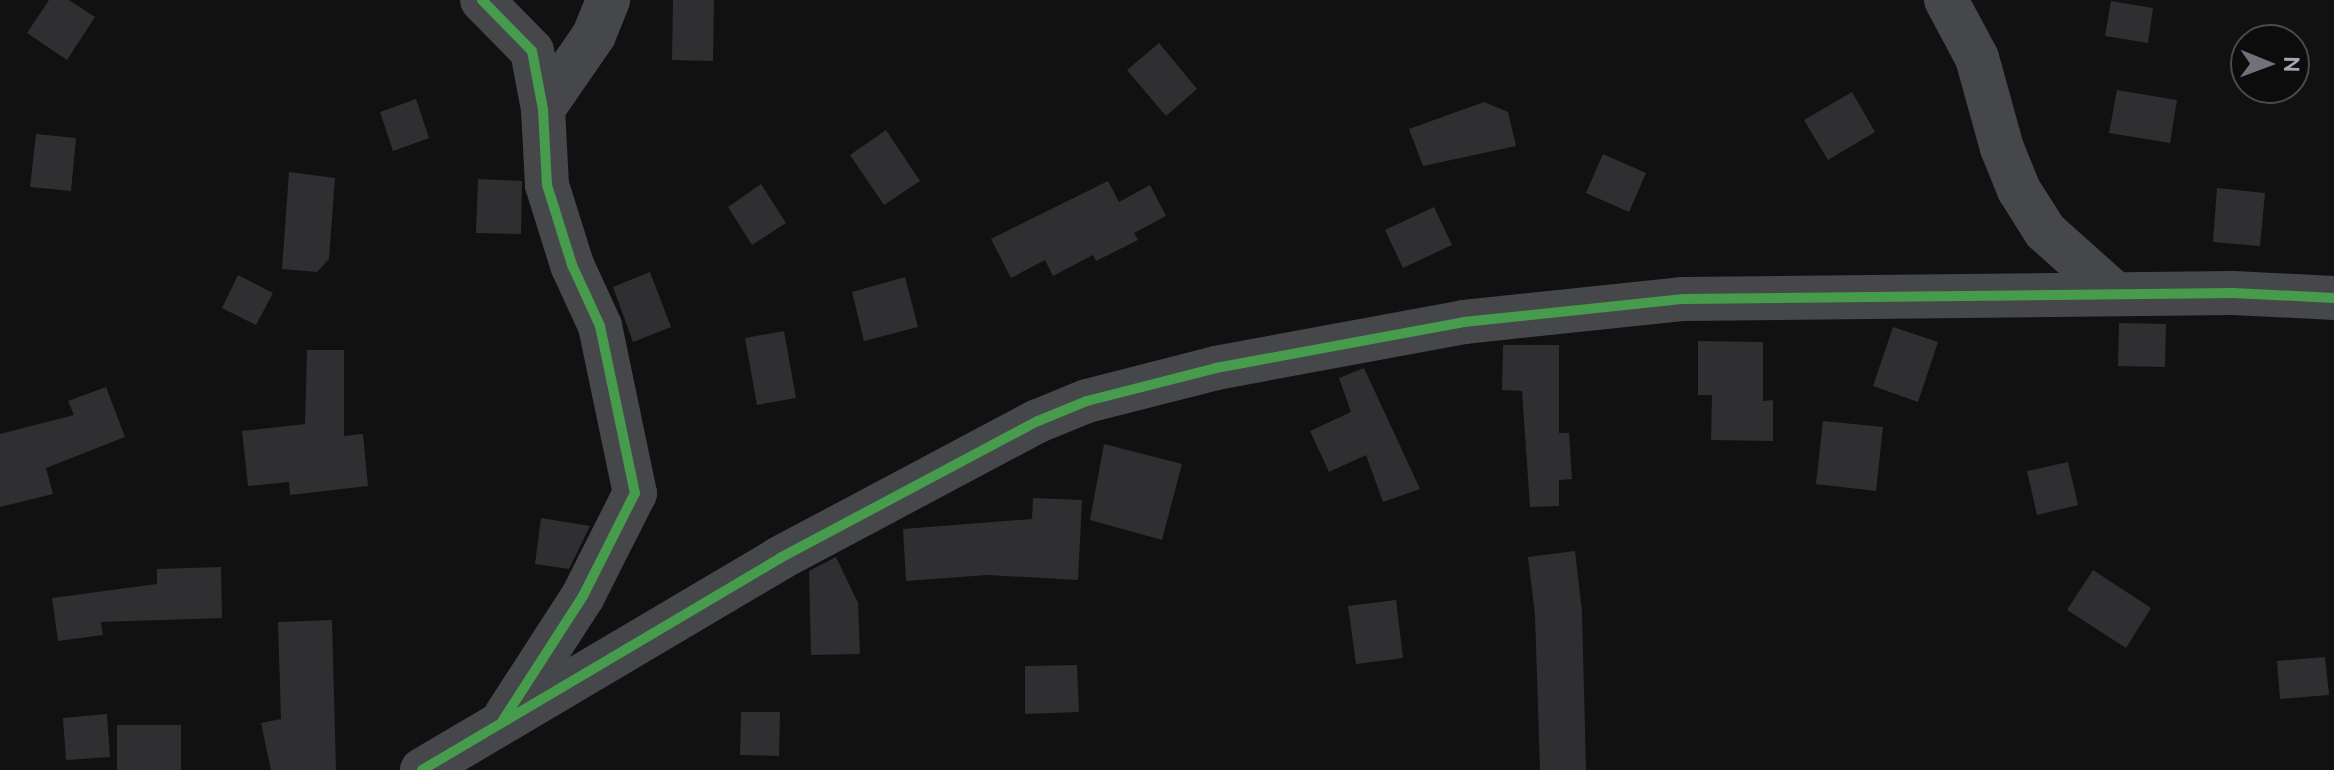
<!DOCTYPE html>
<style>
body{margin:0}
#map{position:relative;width:2334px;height:770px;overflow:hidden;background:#111112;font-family:Ubuntu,sans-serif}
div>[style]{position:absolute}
.building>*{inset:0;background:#2f2f31}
.minor>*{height:44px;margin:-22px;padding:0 22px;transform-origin:22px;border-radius:22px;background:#46474a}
.cycleway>*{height:10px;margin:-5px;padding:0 5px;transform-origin:5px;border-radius:5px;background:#469c4c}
span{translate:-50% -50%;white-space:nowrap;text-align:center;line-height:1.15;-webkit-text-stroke:6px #0c0c0d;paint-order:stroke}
.north{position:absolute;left:2230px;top:24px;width:80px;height:80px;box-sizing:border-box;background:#0c0c0d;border:2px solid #484a4f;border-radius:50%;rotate:91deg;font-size:22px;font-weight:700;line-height:32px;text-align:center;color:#a3a6b3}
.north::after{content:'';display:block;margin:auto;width:28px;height:36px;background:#70727b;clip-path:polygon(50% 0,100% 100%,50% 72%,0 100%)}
</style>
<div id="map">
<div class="building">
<i style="clip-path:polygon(49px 0,69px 0,95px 17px,67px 60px,27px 33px)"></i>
<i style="clip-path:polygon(673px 0,714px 0,713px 61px,672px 60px)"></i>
<i style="clip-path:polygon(2111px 1px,2153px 8px,2148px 43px,2105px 36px)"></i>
<i style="clip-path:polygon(1159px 43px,1197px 89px,1166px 116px,1127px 70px)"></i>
<i style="clip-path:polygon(2117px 90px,2177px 100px,2170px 143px,2109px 133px)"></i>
<i style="clip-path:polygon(1852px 92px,1875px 132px,1828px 160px,1804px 120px)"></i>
<i style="clip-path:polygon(416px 99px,429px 138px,393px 151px,380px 112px)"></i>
<i style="clip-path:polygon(1484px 102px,1508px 112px,1516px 146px,1423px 166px,1409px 129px)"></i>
<i style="clip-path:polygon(886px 130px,920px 181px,884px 205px,850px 155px)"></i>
<i style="clip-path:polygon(36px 134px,76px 138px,71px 191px,30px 187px)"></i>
<i style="clip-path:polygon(1603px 154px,1646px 173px,1629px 212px,1586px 193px)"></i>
<i style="clip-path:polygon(289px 172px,335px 178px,329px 259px,317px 272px,282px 269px)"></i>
<i style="clip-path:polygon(478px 179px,522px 181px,521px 234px,476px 233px)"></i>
<i style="clip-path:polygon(1108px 181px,1119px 202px,1150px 185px,1166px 216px,1134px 233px,1138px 240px,1096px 261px,1093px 255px,1053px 276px,1045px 260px,1011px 278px,991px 239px)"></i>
<i style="clip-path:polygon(761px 184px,786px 223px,752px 245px,728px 207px)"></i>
<i style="clip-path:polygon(2217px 188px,2265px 193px,2260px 246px,2213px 242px)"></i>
<i style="clip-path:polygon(1434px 207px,1452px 245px,1403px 268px,1385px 230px)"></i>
<i style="clip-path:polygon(650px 272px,671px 327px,633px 342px,613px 287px)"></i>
<i style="clip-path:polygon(238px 275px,273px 293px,256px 325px,222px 308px)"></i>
<i style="clip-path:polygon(905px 277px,918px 327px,864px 341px,852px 292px)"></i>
<i style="clip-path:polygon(2119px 323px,2166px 324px,2165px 367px,2118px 366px)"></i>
<i style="clip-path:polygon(1893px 327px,1938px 342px,1918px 402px,1873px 386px)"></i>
<i style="clip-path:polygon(784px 331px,796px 398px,757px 405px,745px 338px)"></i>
<i style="clip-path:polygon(1698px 341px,1763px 342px,1763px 401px,1773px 400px,1773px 441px,1711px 440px,1712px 395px,1698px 395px)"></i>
<i style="clip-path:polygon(1503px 345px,1559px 345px,1559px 433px,1569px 433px,1572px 479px,1559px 480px,1559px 506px,1530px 507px,1522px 391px,1502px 390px)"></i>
<i style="clip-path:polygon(307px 350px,344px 350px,344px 436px,363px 434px,368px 486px,290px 495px,289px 482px,248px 486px,242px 431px,305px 424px)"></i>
<i style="clip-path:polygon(1364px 368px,1420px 489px,1383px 502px,1366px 455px,1329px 472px,1310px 431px,1351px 412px,1339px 378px)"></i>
<i style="clip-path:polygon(106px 387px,125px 437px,46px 468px,53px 494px,0 507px,0 434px,74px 415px,68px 401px)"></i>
<i style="clip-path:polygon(1823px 421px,1883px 427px,1876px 491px,1816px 484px)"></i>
<i style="clip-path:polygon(1104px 444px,1182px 464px,1162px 540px,1090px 520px)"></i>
<i style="clip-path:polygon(2068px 462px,2078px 505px,2037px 515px,2027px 471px)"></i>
<i style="clip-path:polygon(1033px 498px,1082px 500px,1078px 580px,987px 575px,906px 581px,903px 529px,1032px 519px)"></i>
<i style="clip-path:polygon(541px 518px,590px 526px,569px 569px,535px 564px)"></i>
<i style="clip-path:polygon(1575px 551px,1582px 611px,1586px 770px,1540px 770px,1535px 615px,1528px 557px)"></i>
<i style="clip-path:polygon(836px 557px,858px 603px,860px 654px,811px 655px,809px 571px)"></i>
<i style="clip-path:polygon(221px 567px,222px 618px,101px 622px,103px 635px,58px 641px,52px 598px,157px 584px,157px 569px)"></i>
<i style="clip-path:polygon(2093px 570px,2151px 608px,2126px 648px,2067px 610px)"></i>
<i style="clip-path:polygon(1396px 600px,1403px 658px,1356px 664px,1348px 606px)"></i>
<i style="clip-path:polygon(332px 620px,336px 770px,271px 770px,261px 723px,281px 719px,278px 622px)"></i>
<i style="clip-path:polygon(2325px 657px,2329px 695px,2280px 699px,2277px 661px)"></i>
<i style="clip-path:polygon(1077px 665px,1079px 712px,1025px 714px,1025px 666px)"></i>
<i style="clip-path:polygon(741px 712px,780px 712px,779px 756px,740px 755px)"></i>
<i style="clip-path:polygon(107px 714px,110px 757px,66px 760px,63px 718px)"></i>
<i style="clip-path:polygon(117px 725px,181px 725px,181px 770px,117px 770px)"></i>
</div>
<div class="minor">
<i style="left:482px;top:0;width:71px;rotate:45.6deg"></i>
<i style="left:532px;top:51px;width:59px;rotate:79.3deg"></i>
<i style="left:543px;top:109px;width:76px;rotate:87deg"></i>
<i style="left:547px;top:185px;width:84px;rotate:72.6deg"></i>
<i style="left:572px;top:265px;width:67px;rotate:65.3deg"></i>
<i style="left:600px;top:326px;width:171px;rotate:78.2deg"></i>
<i style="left:635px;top:493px;width:115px;rotate:116.8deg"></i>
<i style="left:583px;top:596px;width:142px;rotate:122.9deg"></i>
<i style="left:1946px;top:0;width:66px;rotate:61.9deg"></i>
<i style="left:1977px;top:58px;width:93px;rotate:74.5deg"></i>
<i style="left:2002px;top:148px;width:45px;rotate:68deg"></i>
<i style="left:2019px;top:190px;width:49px;rotate:57.6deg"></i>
<i style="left:2045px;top:231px;width:93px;rotate:41.9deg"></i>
<i style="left:543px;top:109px;width:90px;rotate:-55.4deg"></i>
<i style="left:594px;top:35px;width:38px;rotate:-68deg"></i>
<i style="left:422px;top:770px;width:416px;rotate:-30.6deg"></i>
<i style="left:780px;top:558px;width:292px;rotate:-28deg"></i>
<i style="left:1038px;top:421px;width:53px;rotate:-22.2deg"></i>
<i style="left:1087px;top:401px;width:133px;rotate:-14.3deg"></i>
<i style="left:1216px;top:368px;width:252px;rotate:-10.5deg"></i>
<i style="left:1464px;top:322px;width:221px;rotate:-6deg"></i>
<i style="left:1684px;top:299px;width:549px;rotate:-0.63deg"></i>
<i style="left:2233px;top:293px;width:101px;rotate:2.8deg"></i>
</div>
<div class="cycleway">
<i style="left:482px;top:0;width:71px;rotate:45.6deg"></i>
<i style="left:532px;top:51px;width:59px;rotate:79.3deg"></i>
<i style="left:543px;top:109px;width:76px;rotate:87deg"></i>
<i style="left:547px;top:185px;width:84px;rotate:72.6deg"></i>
<i style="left:572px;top:265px;width:67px;rotate:65.3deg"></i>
<i style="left:600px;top:326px;width:171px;rotate:78.2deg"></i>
<i style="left:635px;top:493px;width:115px;rotate:116.8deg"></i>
<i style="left:583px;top:596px;width:148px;rotate:122.8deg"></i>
<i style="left:422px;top:770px;width:416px;rotate:-30.6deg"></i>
<i style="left:780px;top:558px;width:292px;rotate:-28deg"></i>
<i style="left:1038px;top:421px;width:53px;rotate:-22.2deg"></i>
<i style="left:1087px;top:401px;width:133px;rotate:-14.3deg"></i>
<i style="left:1216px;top:368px;width:252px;rotate:-10.5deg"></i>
<i style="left:1464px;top:322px;width:221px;rotate:-6deg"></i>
<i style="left:1684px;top:299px;width:549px;rotate:-0.63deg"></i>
<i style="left:2233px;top:293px;width:101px;rotate:2.8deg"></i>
</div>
<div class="north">N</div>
</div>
